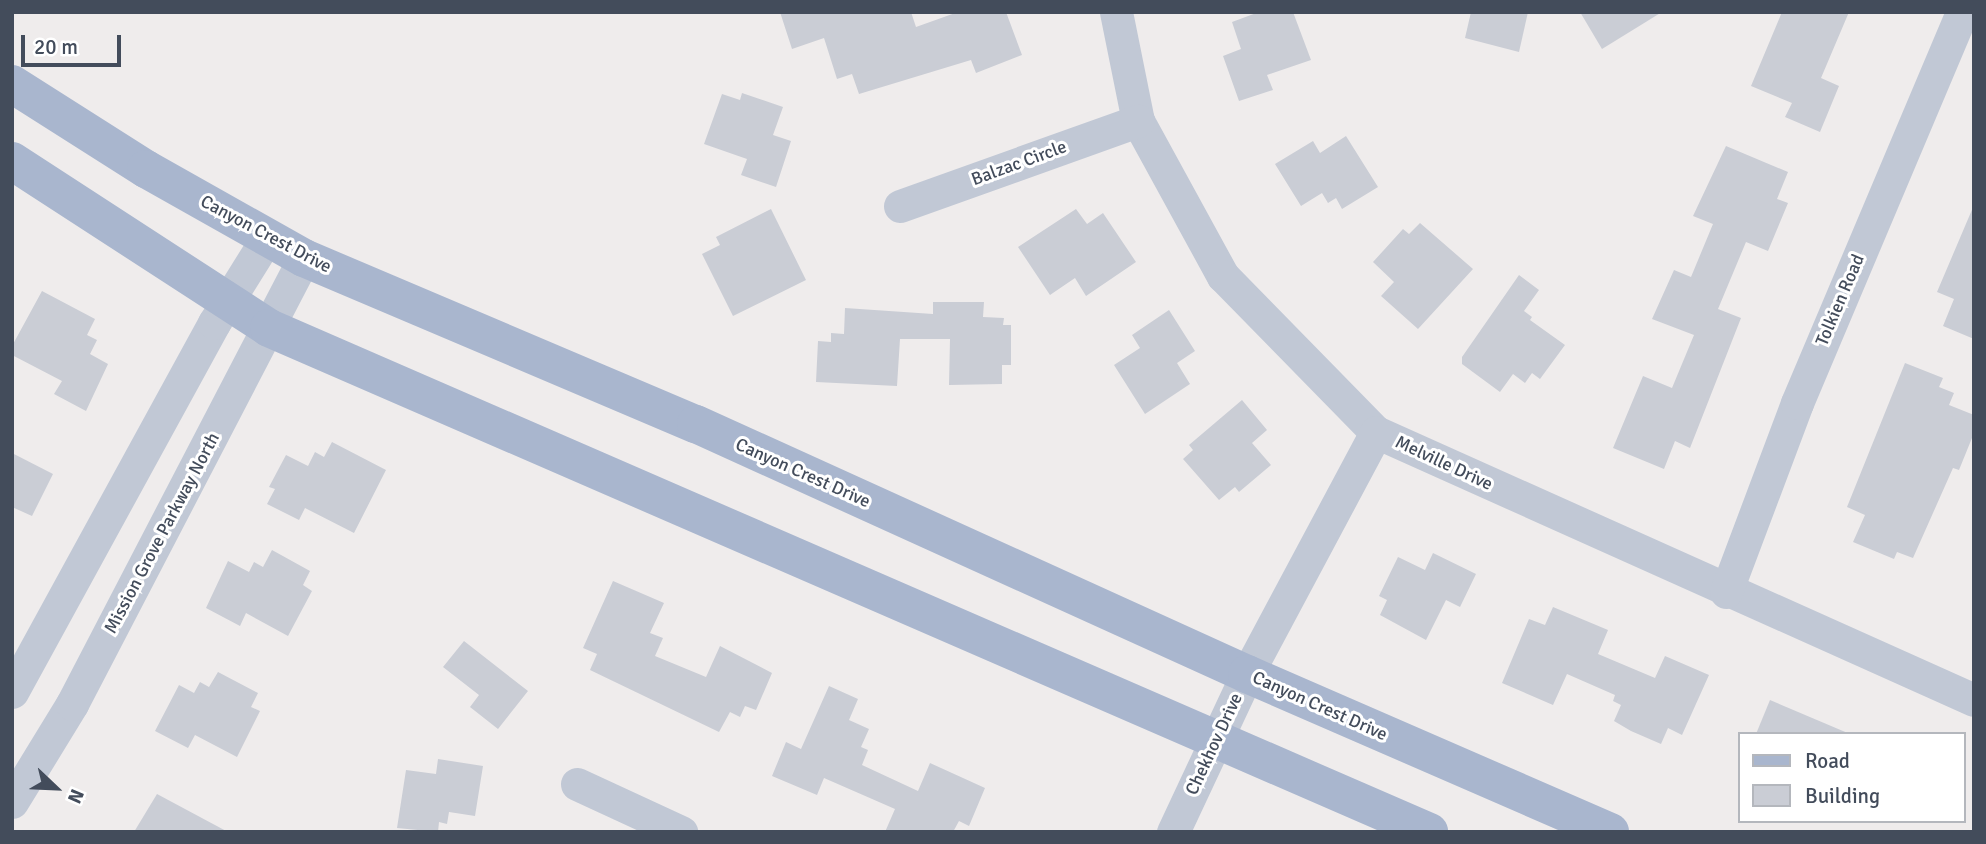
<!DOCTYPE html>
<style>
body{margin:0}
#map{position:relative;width:1986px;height:844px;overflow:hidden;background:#efecec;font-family:Signika,sans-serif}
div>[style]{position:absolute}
.building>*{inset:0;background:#cacdd5}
.minor>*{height:33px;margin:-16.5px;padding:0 16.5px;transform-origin:16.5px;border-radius:16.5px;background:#c1c8d5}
.major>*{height:38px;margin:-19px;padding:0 19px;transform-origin:19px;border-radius:19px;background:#a9b6ce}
span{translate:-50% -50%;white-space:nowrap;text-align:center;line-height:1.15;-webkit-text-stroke:6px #fff;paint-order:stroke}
.street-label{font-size:18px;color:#434c5b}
.frame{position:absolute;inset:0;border:14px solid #434c5b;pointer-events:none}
.legend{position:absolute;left:1738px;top:732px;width:228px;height:91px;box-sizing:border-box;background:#fff;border:2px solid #b4b7bd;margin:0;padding:9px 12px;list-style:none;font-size:21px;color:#434c5b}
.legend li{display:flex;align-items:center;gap:14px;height:35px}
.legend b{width:35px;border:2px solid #b4b7bd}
.north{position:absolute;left:21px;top:753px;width:70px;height:70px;-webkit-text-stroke:5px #fff;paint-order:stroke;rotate:113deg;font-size:19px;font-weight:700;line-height:28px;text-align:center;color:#434c5b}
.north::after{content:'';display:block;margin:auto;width:24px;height:32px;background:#434c5b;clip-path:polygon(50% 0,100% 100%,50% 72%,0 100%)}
.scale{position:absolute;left:21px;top:35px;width:100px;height:32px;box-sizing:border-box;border:4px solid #434c5b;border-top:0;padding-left:9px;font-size:21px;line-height:24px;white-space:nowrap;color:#434c5b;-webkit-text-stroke:5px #fff;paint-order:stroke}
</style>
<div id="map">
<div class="building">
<i style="clip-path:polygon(780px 12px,911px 12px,916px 27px,958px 12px,1006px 12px,1022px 55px,976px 73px,971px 60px,859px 94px,852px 74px,837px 79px,824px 38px,792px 49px)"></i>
<i style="clip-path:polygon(1259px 12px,1293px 12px,1311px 60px,1267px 75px,1273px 90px,1239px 101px,1223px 56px,1241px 49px,1232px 22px)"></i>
<i style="clip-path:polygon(1471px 12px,1528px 12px,1519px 52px,1465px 38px)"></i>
<i style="clip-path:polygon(1580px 12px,1662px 12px,1602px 49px)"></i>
<i style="clip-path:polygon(1782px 12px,1849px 12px,1821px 78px,1839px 86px,1820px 132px,1785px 117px,1792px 103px,1751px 86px)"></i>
<i style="clip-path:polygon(742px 93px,783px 107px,773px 135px,791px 141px,776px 187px,741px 175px,747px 159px,704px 144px,722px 94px,740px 100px)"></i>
<i style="clip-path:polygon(1346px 136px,1378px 187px,1342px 209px,1336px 198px,1328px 203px,1322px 193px,1301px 206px,1275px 164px,1313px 141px,1320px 153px)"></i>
<i style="clip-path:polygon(1726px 146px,1788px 172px,1777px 199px,1788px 203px,1768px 251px,1746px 242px,1718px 309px,1741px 318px,1690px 448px,1675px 441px,1664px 469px,1613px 448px,1643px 376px,1672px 388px,1694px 335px,1652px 319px,1674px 270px,1691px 277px,1713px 224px,1693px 216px)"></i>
<i style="clip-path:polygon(1974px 205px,1974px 339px,1943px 326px,1954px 299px,1937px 292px)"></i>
<i style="clip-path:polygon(771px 209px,806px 280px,733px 316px,702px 254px,720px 245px,716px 237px)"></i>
<i style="clip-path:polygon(1076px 209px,1087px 224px,1103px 213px,1136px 262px,1086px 296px,1075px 278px,1050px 295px,1018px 247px)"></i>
<i style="clip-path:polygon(1420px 223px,1473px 269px,1418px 329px,1381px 296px,1394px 282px,1373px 262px,1403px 229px,1409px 234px)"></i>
<i style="clip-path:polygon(1519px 275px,1539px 290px,1524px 311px,1532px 317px,1530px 320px,1565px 345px,1540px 379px,1532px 373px,1525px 383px,1513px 374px,1500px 392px,1462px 364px,1462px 357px)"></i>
<i style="clip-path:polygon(42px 291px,95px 319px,87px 335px,97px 340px,90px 354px,108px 364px,86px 411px,54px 394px,62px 381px,12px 355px,12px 346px)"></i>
<i style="clip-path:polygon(933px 302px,984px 302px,983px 317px,1004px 318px,1003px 325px,1011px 325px,1011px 365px,1002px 365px,1002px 384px,949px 385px,950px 339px,900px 339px,897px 386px,816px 382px,818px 341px,831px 342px,831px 333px,844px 334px,845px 308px,933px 314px)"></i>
<i style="clip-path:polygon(1169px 310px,1195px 351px,1177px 363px,1190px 384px,1145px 414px,1114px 365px,1140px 348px,1132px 335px)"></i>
<i style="clip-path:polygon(1905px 363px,1943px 378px,1939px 387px,1954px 393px,1949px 405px,1974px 415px,1974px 433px,1959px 470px,1953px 468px,1913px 558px,1897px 552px,1894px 559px,1853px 542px,1865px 515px,1847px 507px)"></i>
<i style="clip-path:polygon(1242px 400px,1267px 430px,1252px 443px,1271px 465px,1239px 492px,1235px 487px,1219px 500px,1183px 459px,1193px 450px,1189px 445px)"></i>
<i style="clip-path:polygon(332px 442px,386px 470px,354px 533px,305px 508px,299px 520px,267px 504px,275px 489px,269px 487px,286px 455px,308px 466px,315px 452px,324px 457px)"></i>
<i style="clip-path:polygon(12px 453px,53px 474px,32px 516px,12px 507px)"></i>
<i style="clip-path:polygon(272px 550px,310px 571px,303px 585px,312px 591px,288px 636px,246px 613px,240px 626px,206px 608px,228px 561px,249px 572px,254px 562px,263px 567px)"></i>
<i style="clip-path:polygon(1433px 553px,1476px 574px,1460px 607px,1446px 600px,1426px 640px,1380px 615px,1387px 600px,1379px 596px,1398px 557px,1425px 570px)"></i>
<i style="clip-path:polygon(613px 581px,664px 603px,650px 633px,663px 638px,655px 656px,706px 677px,720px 646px,772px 673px,756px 710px,745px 706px,740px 717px,730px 712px,719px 732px,590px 670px,597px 654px,583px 648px)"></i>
<i style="clip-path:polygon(1553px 607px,1608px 630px,1598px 654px,1655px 678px,1665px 656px,1709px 675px,1682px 735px,1668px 728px,1661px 744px,1631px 731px,1614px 721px,1621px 705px,1613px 701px,1615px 695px,1567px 674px,1553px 705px,1502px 683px,1529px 619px,1545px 625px)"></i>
<i style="clip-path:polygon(464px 641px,528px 691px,498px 729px,470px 707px,479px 695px,443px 667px)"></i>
<i style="clip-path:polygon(218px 672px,258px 693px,251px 707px,260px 711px,237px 757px,195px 735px,188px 748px,155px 731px,179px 685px,194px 693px,200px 682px,209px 687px)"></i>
<i style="clip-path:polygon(829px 686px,858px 699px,849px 720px,869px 729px,861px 747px,868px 750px,862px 765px,918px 791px,930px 763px,985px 788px,969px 826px,959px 821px,953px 832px,885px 832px,895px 809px,824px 778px,817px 795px,772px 776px,786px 742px,801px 749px)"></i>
<i style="clip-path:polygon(1770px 700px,1850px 734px,1756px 734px)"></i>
<i style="clip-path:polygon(438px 759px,483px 766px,475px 816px,449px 812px,447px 824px,439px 822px,438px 832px,397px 828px,406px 770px,436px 774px)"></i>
<i style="clip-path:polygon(157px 794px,228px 832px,134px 832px)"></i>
</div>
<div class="minor">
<i style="left:1116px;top:12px;width:111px;rotate:78.6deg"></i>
<i style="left:1138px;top:121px;width:177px;rotate:61.3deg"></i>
<i style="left:1223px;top:276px;width:219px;rotate:45.6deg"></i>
<i style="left:1376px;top:432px;width:655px;rotate:24.14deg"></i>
<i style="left:900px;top:206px;width:253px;rotate:-19.7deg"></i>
<i style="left:1726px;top:592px;width:202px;rotate:-69.4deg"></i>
<i style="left:1797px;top:403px;width:424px;rotate:-67.1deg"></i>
<i style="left:12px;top:692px;width:421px;rotate:-61.3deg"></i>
<i style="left:214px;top:323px;width:100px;rotate:-58.1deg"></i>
<i style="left:577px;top:784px;width:115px;rotate:24.8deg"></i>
<i style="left:12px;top:802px;width:115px;rotate:-58.5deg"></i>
<i style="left:72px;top:704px;width:503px;rotate:-62.52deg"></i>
<i style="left:1173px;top:832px;width:174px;rotate:-64.9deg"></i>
<i style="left:1247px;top:674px;width:274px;rotate:-61.9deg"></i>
</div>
<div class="major">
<i style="left:12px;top:84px;width:159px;rotate:32.4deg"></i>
<i style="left:146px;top:169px;width:181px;rotate:29.4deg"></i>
<i style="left:304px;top:258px;width:426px;rotate:23deg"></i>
<i style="left:696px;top:424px;width:605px;rotate:24.4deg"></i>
<i style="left:1247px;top:674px;width:396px;rotate:23.5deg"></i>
<i style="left:12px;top:161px;width:306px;rotate:33deg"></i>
<i style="left:269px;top:328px;width:1265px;rotate:23.48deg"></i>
</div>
<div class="street-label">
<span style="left:1019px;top:163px;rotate:-20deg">Balzac Circle</span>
<span style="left:266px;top:234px;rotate:28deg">Canyon Crest Drive</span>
<span style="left:1840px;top:300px;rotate:-67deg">Tolkien Road</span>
<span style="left:1444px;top:463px;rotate:25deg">Melville Drive</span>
<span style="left:803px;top:473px;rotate:24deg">Canyon Crest Drive</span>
<span style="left:162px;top:533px;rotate:-62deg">Mission Grove Parkway North</span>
<span style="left:1320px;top:706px;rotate:24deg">Canyon Crest Drive</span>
<span style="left:1214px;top:744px;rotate:-65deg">Chekhov Drive</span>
</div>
<div class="frame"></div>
<ul class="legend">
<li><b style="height:9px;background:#a9b6ce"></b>Road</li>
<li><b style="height:19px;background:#cacdd5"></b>Building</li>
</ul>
<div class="north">N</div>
<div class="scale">20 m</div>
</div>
